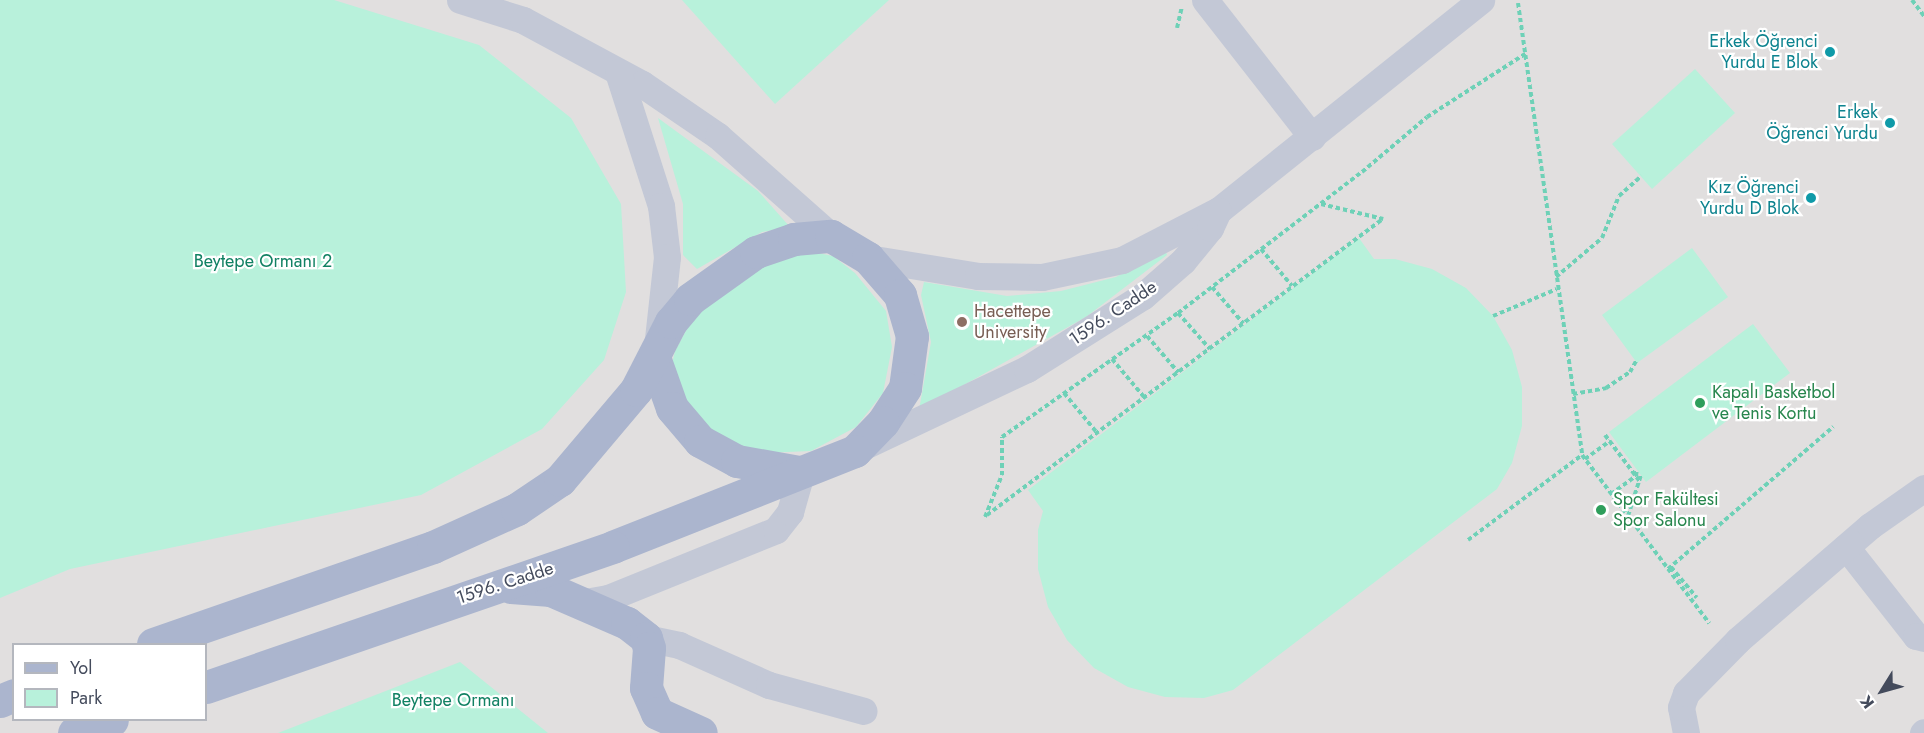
<!DOCTYPE html>
<meta charset="utf-8">
<style>
body{margin:0}
#map{position:relative;width:1924px;height:733px;overflow:hidden;background:#f0eeed;font-family:Jost,sans-serif}
div>[style]{position:absolute}
.education>*{inset:0;background:#e1dfdf}
.green>*{inset:0;background:#b8f1db}
.path>*{height:4px;margin-top:-2px;transform-origin:0;background:repeating-linear-gradient(90deg,#6ed1b7 0 4.5px,transparent 0 7.5px)}
.minor>*{height:27px;margin:-13.5px;padding:0 13.5px;transform-origin:13.5px;border-radius:13.5px;background:#c3c8d6}
.major>*{height:33px;margin:-16.5px;padding:0 16.5px;transform-origin:16.5px;border-radius:16.5px;background:#abb5ce}
.dots>*{width:16px;height:16px;translate:-50% -50%;box-sizing:border-box;border:3px solid #fff;border-radius:50%}
span{translate:-50% -50%;white-space:nowrap;text-align:center;line-height:1.15;-webkit-text-stroke:4.5px #fff;paint-order:stroke}
.culture-label{font-size:18px;color:#0d838f}
.right{translate:-100% -50%;text-align:right}
.park-label{font-size:18px;color:#118163}
.education-label{font-size:18px;color:#785e54}
.left{translate:0 -50%;text-align:left}
.street-label{font-size:18px;color:#444b5c}
.leisure-label{font-size:18px;color:#27864d}
.legend{position:absolute;left:12px;top:643px;width:195px;height:78px;box-sizing:border-box;background:#fff;border:2px solid #b4b7be;margin:0;padding:8px 10px;list-style:none;font-size:18px;color:#444b5c}
.legend li{display:flex;align-items:center;gap:12px;height:30px}
.legend b{width:30px;border:2px solid #b4b7be}
.north{position:absolute;left:1852px;top:661px;width:60px;height:60px;-webkit-text-stroke:4px #fff;paint-order:stroke;rotate:233deg;font-size:16px;font-weight:700;line-height:24px;text-align:center;color:#444b5c}
.north::after{content:'';display:block;margin:auto;width:21px;height:27px;background:#444b5c;clip-path:polygon(50% 0,100% 100%,50% 72%,0 100%)}
</style>
<div id="map">
<div class="education">
<i style="clip-path:polygon(evenodd,0 0,1924px 0,1924px 733px,0 733px,0 0,14px 644px,206px 644px,206px 720px,14px 720px,14px 644px)"></i>
</div>
<div class="green">
<i style="clip-path:polygon(0 0,334px 0,479px 45px,571px 118px,621px 204px,626px 292px,604px 360px,542px 429px,421px 495px,70px 569px,0 598px)"></i>
<i style="clip-path:polygon(682px 0,889px 0,775px 104px)"></i>
<i style="clip-path:polygon(1695px 69px,1735px 113px,1652px 189px,1612px 144px)"></i>
<i style="clip-path:polygon(658px 118px,758px 191px,790px 227px,762px 232px,697px 269px,683px 255px,683px 204px)"></i>
<i style="clip-path:polygon(1359px 238px,1374px 259px,1395px 259px,1432px 269px,1466px 288px,1493px 316px,1512px 350px,1522px 387px,1522px 426px,1512px 463px,1497px 489px,1233px 690px,1204px 698px,1165px 697px,1128px 687px,1094px 668px,1067px 640px,1048px 607px,1038px 569px,1038px 530px,1043px 511px,1028px 490px)"></i>
<i style="clip-path:polygon(1692px 248px,1728px 297px,1637px 363px,1602px 315px)"></i>
<i style="clip-path:polygon(1165px 249px,1167px 255px,1086px 317px,919px 410px,931px 342px,921px 295px,924px 282px,1007px 296px,1061px 291px,1116px 277px)"></i>
<i style="clip-path:polygon(813px 252px,833px 256px,855px 273px,886px 311px,892px 347px,883px 393px,856px 427px,811px 451px,763px 453px,712px 435px,691px 415px,671px 368px,675px 351px,695px 314px,743px 276px,774px 261px)"></i>
<i style="clip-path:polygon(1753px 324px,1790px 373px,1646px 482px,1609px 432px)"></i>
<i style="clip-path:polygon(460px 662px,548px 733px,278px 733px)"></i>
</div>
<div class="path">
<i style="left:1912px;top:0;width:20px;rotate:53deg"></i>
<i style="left:1518px;top:3px;width:457px;rotate:81.9deg"></i>
<i style="left:1582px;top:455px;width:211px;rotate:52.9deg"></i>
<i style="left:1177px;top:28px;width:22px;rotate:-77deg"></i>
<i style="left:1321px;top:204px;width:64px;rotate:13.6deg"></i>
<i style="left:1261px;top:249px;width:48px;rotate:50deg"></i>
<i style="left:1556px;top:277px;width:60px;rotate:-40.3deg"></i>
<i style="left:1602px;top:238px;width:45px;rotate:-68deg"></i>
<i style="left:1619px;top:196px;width:30px;rotate:-42deg"></i>
<i style="left:1212px;top:287px;width:48px;rotate:49.3deg"></i>
<i style="left:1178px;top:313px;width:48px;rotate:48.4deg"></i>
<i style="left:1493px;top:316px;width:69px;rotate:-22.9deg"></i>
<i style="left:1147px;top:336px;width:48px;rotate:49.3deg"></i>
<i style="left:1112px;top:359px;width:51px;rotate:49.8deg"></i>
<i style="left:1064px;top:393px;width:53px;rotate:50.3deg"></i>
<i style="left:1573px;top:394px;width:34px;rotate:-10deg"></i>
<i style="left:1606px;top:388px;width:29px;rotate:-34deg"></i>
<i style="left:1630px;top:372px;width:13px;rotate:-61deg"></i>
<i style="left:1605px;top:435px;width:60px;rotate:53.1deg"></i>
<i style="left:1585px;top:459px;width:31px;rotate:-36deg"></i>
<i style="left:1611px;top:494px;width:31px;rotate:-36deg"></i>
<i style="left:1636px;top:476px;width:7px;rotate:-82deg"></i>
<i style="left:987px;top:515px;width:494px;rotate:-36.8deg"></i>
<i style="left:1628px;top:516px;width:43px;rotate:-72.4deg"></i>
<i style="left:985px;top:517px;width:45px;rotate:-68deg"></i>
<i style="left:1002px;top:475px;width:38px;rotate:-90deg"></i>
<i style="left:1002px;top:437px;width:215px;rotate:-35.2deg"></i>
<i style="left:1178px;top:313px;width:232px;rotate:-37.5deg"></i>
<i style="left:1362px;top:172px;width:85px;rotate:-40.2deg"></i>
<i style="left:1427px;top:117px;width:117px;rotate:-32.7deg"></i>
<i style="left:1468px;top:540px;width:142px;rotate:-36.7deg"></i>
<i style="left:1671px;top:567px;width:40px;rotate:50deg"></i>
<i style="left:1668px;top:569px;width:218px;rotate:-40.7deg"></i>
</div>
<div class="minor">
<i style="left:460px;top:0;width:66px;rotate:17.6deg"></i>
<i style="left:523px;top:20px;width:135px;rotate:28.3deg"></i>
<i style="left:642px;top:84px;width:92px;rotate:34.4deg"></i>
<i style="left:718px;top:136px;width:151px;rotate:41.5deg"></i>
<i style="left:1205px;top:0;width:174px;rotate:52deg"></i>
<i style="left:618px;top:72px;width:141px;rotate:72.2deg"></i>
<i style="left:661px;top:206px;width:51px;rotate:83.3deg"></i>
<i style="left:667px;top:257px;width:82px;rotate:96.3deg"></i>
<i style="left:868px;top:258px;width:111px;rotate:9.3deg"></i>
<i style="left:978px;top:276px;width:64px;rotate:0.9deg"></i>
<i style="left:1042px;top:277px;width:82px;rotate:-12deg"></i>
<i style="left:1122px;top:260px;width:109px;rotate:-27.3deg"></i>
<i style="left:1219px;top:210px;width:336px;rotate:-38.7deg"></i>
<i style="left:864px;top:446px;width:180px;rotate:-25.3deg"></i>
<i style="left:1027px;top:369px;width:137px;rotate:-32.2deg"></i>
<i style="left:1143px;top:296px;width:53px;rotate:-41.2deg"></i>
<i style="left:1183px;top:261px;width:43px;rotate:-50.7deg"></i>
<i style="left:1210px;top:228px;width:19px;rotate:-65deg"></i>
<i style="left:1846px;top:547px;width:113px;rotate:51.8deg"></i>
<i style="left:1916px;top:636px;width:8px;rotate:14deg"></i>
<i style="left:585px;top:602px;width:23px;rotate:-10deg"></i>
<i style="left:608px;top:598px;width:181px;rotate:-22deg"></i>
<i style="left:776px;top:530px;width:23px;rotate:-52deg"></i>
<i style="left:790px;top:512px;width:41px;rotate:-74.2deg"></i>
<i style="left:646px;top:638px;width:34px;rotate:12deg"></i>
<i style="left:679px;top:645px;width:98px;rotate:24deg"></i>
<i style="left:769px;top:685px;width:98px;rotate:15.3deg"></i>
<i style="left:1686px;top:733px;width:26px;rotate:-101deg"></i>
<i style="left:1681px;top:707px;width:15px;rotate:-70deg"></i>
<i style="left:1686px;top:693px;width:74px;rotate:-45.5deg"></i>
<i style="left:1738px;top:640px;width:174px;rotate:-40.8deg"></i>
<i style="left:1870px;top:526px;width:66px;rotate:-35.1deg"></i>
<i style="left:1923px;top:733px;width:1px;rotate:-45deg"></i>
</div>
<div class="major">
<i style="left:655px;top:360px;width:51px;rotate:70.5deg"></i>
<i style="left:672px;top:408px;width:43px;rotate:49.7deg"></i>
<i style="left:700px;top:441px;width:42px;rotate:28.4deg"></i>
<i style="left:737px;top:461px;width:63px;rotate:10.1deg"></i>
<i style="left:511px;top:587px;width:40px;rotate:4.3deg"></i>
<i style="left:551px;top:590px;width:83px;rotate:23.5deg"></i>
<i style="left:627px;top:623px;width:24px;rotate:38deg"></i>
<i style="left:646px;top:638px;width:10px;rotate:73deg"></i>
<i style="left:649px;top:648px;width:40px;rotate:94.3deg"></i>
<i style="left:646px;top:688px;width:27px;rotate:66deg"></i>
<i style="left:657px;top:713px;width:48px;rotate:24.4deg"></i>
<i style="left:153px;top:644px;width:296px;rotate:-19.1deg"></i>
<i style="left:433px;top:547px;width:92px;rotate:-24.3deg"></i>
<i style="left:517px;top:509px;width:52px;rotate:-34deg"></i>
<i style="left:560px;top:480px;width:118px;rotate:-49.8deg"></i>
<i style="left:636px;top:390px;width:76px;rotate:-62.8deg"></i>
<i style="left:671px;top:322px;width:30px;rotate:-50deg"></i>
<i style="left:690px;top:299px;width:81px;rotate:-35.5deg"></i>
<i style="left:756px;top:252px;width:40px;rotate:-18.9deg"></i>
<i style="left:794px;top:239px;width:37px;rotate:-5deg"></i>
<i style="left:831px;top:236px;width:43px;rotate:30.7deg"></i>
<i style="left:868px;top:258px;width:49px;rotate:49.1deg"></i>
<i style="left:900px;top:295px;width:43px;rotate:73.7deg"></i>
<i style="left:912px;top:336px;width:52px;rotate:97.7deg"></i>
<i style="left:905px;top:388px;width:40px;rotate:122.9deg"></i>
<i style="left:883px;top:422px;width:40px;rotate:134deg"></i>
<i style="left:855px;top:451px;width:260px;rotate:158.4deg"></i>
<i style="left:613px;top:547px;width:430px;rotate:161deg"></i>
<i style="left:0;top:701px;width:15px;rotate:-23deg"></i>
<i style="left:74px;top:733px;width:40px;rotate:-18.9deg"></i>
</div>
<div class="dots">
<i style="left:1830px;top:52px;background:#0f9aa8"></i>
<i style="left:1890px;top:123px;background:#0f9aa8"></i>
<i style="left:1811px;top:198px;background:#0f9aa8"></i>
<i style="left:962px;top:322px;background:#8d6e63"></i>
<i style="left:1700px;top:403px;background:#2e9e5b"></i>
<i style="left:1601px;top:510px;background:#2e9e5b"></i>
</div>
<div class="culture-label">
<span class="right" style="left:1818px;top:52px">Erkek Öğrenci<br>Yurdu E Blok</span>
<span class="right" style="left:1878px;top:123px">Erkek<br>Öğrenci Yurdu</span>
<span class="right" style="left:1799px;top:198px">Kız Öğrenci<br>Yurdu D Blok</span>
</div>
<div class="park-label">
<span style="left:263px;top:261px">Beytepe Ormanı 2</span>
<span style="left:453px;top:700px">Beytepe Ormanı</span>
</div>
<div class="education-label">
<span class="left" style="left:974px;top:322px">Hacettepe<br>University</span>
</div>
<div class="street-label">
<span style="left:1113px;top:313px;rotate:-34deg">1596. Cadde</span>
<span style="left:505px;top:583px;rotate:-18deg">1596. Cadde</span>
</div>
<div class="leisure-label">
<span class="left" style="left:1712px;top:403px">Kapalı Basketbol<br>ve Tenis Kortu</span>
<span class="left" style="left:1613px;top:510px">Spor Fakültesi<br>Spor Salonu</span>
</div>
<ul class="legend">
<li><b style="height:8px;background:#abb5ce"></b>Yol</li>
<li><b style="height:16px;background:#b8f1db"></b>Park</li>
</ul>
<div class="north">K</div>
</div>
